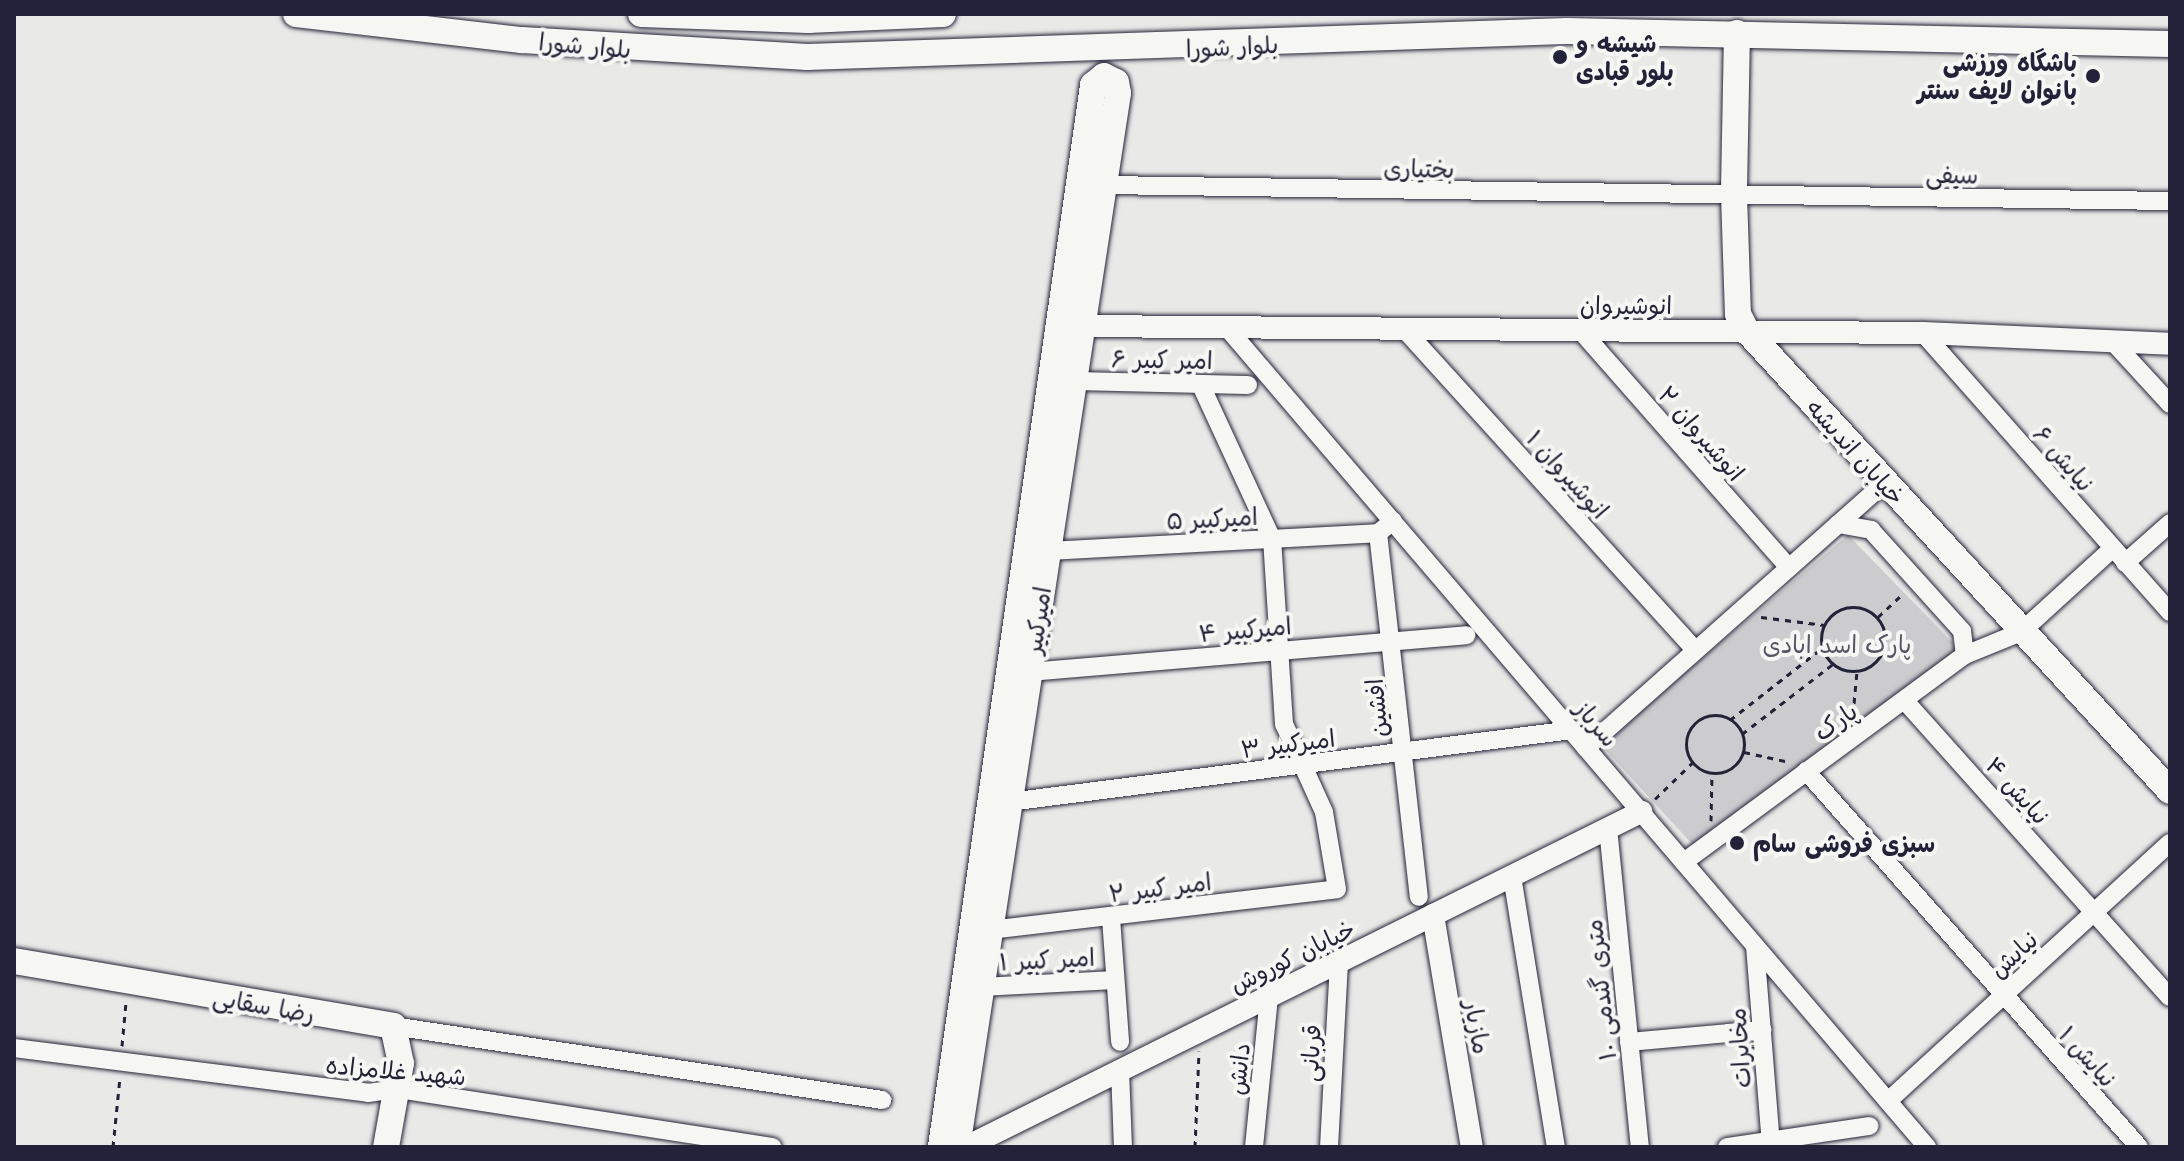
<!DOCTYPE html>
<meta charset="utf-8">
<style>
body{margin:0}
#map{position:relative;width:2184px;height:1161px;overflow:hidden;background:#e9e9e7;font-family:Mali,"Playpen Sans Arabic",sans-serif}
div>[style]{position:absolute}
.green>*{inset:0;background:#ccccce}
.path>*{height:3px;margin-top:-1.5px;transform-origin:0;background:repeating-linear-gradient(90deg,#22223b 0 6px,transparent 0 12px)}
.path>.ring{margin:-1.5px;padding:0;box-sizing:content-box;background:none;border:3px solid #22223b;border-radius:50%}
.roads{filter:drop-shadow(0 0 2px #22223b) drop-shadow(0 0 2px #22223b)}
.minor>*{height:18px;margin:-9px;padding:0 9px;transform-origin:9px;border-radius:9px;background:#f6f6f2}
.tertiary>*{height:22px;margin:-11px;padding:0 11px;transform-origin:11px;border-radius:11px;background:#f6f6f2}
.secondary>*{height:26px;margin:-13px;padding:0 13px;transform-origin:13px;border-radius:13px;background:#f6f6f2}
.dots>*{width:22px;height:22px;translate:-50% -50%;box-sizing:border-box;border:4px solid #f6f6f2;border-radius:50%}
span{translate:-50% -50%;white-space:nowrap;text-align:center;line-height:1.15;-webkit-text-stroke:8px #f6f6f2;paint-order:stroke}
.poi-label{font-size:24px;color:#22223b;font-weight:700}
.left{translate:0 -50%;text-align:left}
.right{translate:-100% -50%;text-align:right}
.street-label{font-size:24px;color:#22223b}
.park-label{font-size:24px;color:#555567}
.frame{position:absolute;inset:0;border:16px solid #22223b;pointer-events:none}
</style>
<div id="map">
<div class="green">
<i style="clip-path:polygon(1848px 535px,1959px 649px,1693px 845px,1600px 744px)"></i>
</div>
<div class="path">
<i class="ring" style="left:1821px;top:607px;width:61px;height:61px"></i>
<i style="left:1761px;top:617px;width:64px;rotate:7.1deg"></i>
<i style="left:1878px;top:617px;width:35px;rotate:-43deg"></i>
<i style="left:1853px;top:715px;width:44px;rotate:-84.8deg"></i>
<i class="ring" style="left:1686px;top:715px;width:55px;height:55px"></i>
<i style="left:1730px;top:720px;width:117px;rotate:-38deg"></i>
<i style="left:1742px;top:734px;width:115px;rotate:-37.6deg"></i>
<i style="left:1744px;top:752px;width:47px;rotate:12.3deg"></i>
<i style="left:1655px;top:799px;width:53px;rotate:-44.2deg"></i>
<i style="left:1711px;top:821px;width:48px;rotate:-88.8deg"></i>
<i style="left:122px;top:1046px;width:44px;rotate:-84.8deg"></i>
<i style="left:113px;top:1147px;width:70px;rotate:-84.3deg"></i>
<i style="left:1195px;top:1147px;width:96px;rotate:-87.6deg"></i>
</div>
<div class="roads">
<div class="minor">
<i style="left:1104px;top:185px;width:1066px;rotate:0.86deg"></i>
<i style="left:1229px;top:330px;width:1075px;rotate:49.49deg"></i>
<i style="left:1405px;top:330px;width:432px;rotate:47.8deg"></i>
<i style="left:1581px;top:331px;width:314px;rotate:48.7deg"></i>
<i style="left:1923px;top:333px;width:373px;rotate:48.5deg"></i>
<i style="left:2114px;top:343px;width:83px;rotate:47.4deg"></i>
<i style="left:1074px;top:381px;width:174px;rotate:1.3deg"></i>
<i style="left:1393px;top:521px;width:19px;rotate:141deg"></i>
<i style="left:1378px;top:533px;width:366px;rotate:83.6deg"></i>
<i style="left:1838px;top:524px;width:34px;rotate:10deg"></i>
<i style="left:1871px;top:530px;width:136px;rotate:48deg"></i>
<i style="left:1962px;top:631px;width:24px;rotate:83deg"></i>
<i style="left:1048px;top:551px;width:330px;rotate:-3.1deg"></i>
<i style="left:2125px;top:563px;width:60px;rotate:-41.6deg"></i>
<i style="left:1029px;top:672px;width:439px;rotate:-4.8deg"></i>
<i style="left:1905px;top:701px;width:397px;rotate:48.2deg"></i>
<i style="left:1586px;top:748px;width:400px;rotate:-41.6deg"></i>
<i style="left:1806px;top:771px;width:502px;rotate:48.47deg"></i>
<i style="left:1009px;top:802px;width:568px;rotate:-7.29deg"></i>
<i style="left:1608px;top:828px;width:321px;rotate:84.3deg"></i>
<i style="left:1684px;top:862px;width:349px;rotate:-36.4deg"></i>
<i style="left:1965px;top:655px;width:61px;rotate:-22.3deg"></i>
<i style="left:2021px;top:632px;width:123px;rotate:-42.4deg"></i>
<i style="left:1512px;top:876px;width:275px;rotate:80.8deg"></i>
<i style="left:1111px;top:918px;width:124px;rotate:85.8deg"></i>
<i style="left:990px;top:930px;width:349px;rotate:-6.7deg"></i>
<i style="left:1337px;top:889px;width:78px;rotate:-99.6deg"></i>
<i style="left:1324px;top:812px;width:97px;rotate:-114.4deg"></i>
<i style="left:1284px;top:724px;width:185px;rotate:-93.7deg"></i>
<i style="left:1272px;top:539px;width:170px;rotate:-114.8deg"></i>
<i style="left:1755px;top:946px;width:202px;rotate:85.4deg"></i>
<i style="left:981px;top:987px;width:134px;rotate:-3deg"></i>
<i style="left:393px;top:1026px;width:495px;rotate:8.6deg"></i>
<i style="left:1629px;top:1042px;width:134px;rotate:-5.2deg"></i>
<i style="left:14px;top:1048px;width:357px;rotate:7.2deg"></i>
<i style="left:368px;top:1093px;width:30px;rotate:-8deg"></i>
<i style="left:398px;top:1089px;width:379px;rotate:8.8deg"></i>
<i style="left:1120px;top:1070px;width:77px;rotate:87.8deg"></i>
<i style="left:1888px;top:1101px;width:382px;rotate:-42.5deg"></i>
<i style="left:1254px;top:1147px;width:151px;rotate:-84.3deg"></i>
<i style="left:1329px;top:1147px;width:185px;rotate:-86.9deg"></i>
<i style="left:1727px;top:1147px;width:144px;rotate:-8.4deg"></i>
</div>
<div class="tertiary">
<i style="left:1082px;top:326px;width:841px;rotate:0.48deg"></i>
<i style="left:1923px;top:333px;width:247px;rotate:2.5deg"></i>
<i style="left:1433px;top:915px;width:235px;rotate:80.5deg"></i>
<i style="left:966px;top:1147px;width:754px;rotate:-26.4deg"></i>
</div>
<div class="secondary">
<i style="left:296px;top:14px;width:227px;rotate:6.6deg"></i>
<i style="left:522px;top:40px;width:286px;rotate:3.4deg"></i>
<i style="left:807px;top:57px;width:760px;rotate:-1.96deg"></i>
<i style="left:1567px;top:31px;width:603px;rotate:1.24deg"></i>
<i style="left:641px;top:14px;width:167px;rotate:2.1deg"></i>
<i style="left:808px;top:20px;width:135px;rotate:-2.5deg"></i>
<i style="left:1737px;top:33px;width:162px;rotate:91.1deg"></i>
<i style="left:1734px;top:195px;width:119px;rotate:88.1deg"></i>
<i style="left:1738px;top:314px;width:18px;rotate:63deg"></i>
<i style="left:1746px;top:330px;width:626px;rotate:47.39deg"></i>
<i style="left:14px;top:961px;width:385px;rotate:9.7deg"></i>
<i style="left:393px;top:1026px;width:38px;rotate:78deg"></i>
<i style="left:401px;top:1063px;width:85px;rotate:100.1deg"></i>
<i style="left:941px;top:1147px;width:1073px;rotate:-81.85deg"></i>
<i style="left:1093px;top:85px;width:14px;rotate:-39deg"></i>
<i style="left:1104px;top:76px;width:13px;rotate:27deg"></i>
<i style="left:1116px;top:82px;width:11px;rotate:80deg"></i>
<i style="left:1118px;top:93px;width:1066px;rotate:98.68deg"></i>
</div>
</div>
<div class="dots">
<i style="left:1560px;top:57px;background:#22223b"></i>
<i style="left:2093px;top:76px;background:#22223b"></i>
<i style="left:1737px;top:843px;background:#22223b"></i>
</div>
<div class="poi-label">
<span class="left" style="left:1576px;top:57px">شیشه و<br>بلور قبادی</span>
<span class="right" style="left:2077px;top:76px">باشگاه ورزشی<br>بانوان لایف سنتر</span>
<span class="left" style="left:1753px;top:843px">سبزی فروشی سام</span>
</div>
<div class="street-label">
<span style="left:585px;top:45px;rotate:5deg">بلوار شورا</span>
<span style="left:1232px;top:46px;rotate:-3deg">بلوار شورا</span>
<span style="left:1419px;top:168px;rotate:1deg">بختیاری</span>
<span style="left:1952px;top:174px;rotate:1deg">سیفی</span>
<span style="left:1626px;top:305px">انوشیروان</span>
<span style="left:1162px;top:359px;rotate:1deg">امیر کبیر ۶</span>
<span style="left:1702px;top:433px;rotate:49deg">انوشیروان ۲</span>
<span style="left:1856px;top:451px;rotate:48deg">خیابان اندیشه</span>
<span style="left:2064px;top:458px;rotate:49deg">نیایش ۶</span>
<span style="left:1568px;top:474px;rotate:48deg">انوشیروان ۱</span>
<span style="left:1212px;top:518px;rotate:-3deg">امیرکبیر ۵</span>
<span style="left:1037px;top:620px;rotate:-81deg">امیرکبیر</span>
<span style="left:1245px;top:629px;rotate:-5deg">امیرکبیر ۴</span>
<span style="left:1376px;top:708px;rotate:-95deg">افشین</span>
<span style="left:1835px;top:721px;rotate:-35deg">پارک</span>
<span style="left:1597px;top:723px;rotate:50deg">سرباز</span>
<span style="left:1288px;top:743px;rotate:-7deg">امیرکبیر ۳</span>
<span style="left:2018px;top:790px;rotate:48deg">نیایش ۴</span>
<span style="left:1160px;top:887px;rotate:-7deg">امیر کبیر ۲</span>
<span style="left:2013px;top:954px;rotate:-43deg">نیایش</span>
<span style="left:1292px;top:956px;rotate:-26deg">خیابان کوروش</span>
<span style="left:1047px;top:959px;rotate:-3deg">امیر کبیر ۱</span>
<span style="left:1600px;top:990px;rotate:-96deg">۱۰ متری گندمی</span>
<span style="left:264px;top:1005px;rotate:10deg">رضا سقایی</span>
<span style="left:1478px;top:1027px;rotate:80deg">مازیار</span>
<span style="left:1739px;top:1048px;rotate:-94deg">مخابرات</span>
<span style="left:1310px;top:1053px;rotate:-87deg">قربانی</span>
<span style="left:2088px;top:1056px;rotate:48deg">نیایش ۱</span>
<span style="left:1238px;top:1069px;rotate:-84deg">دانش</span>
<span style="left:396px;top:1070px;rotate:5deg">شهید غلامزاده</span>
</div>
<div class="park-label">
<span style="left:1837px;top:644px">پارک اسد ابادی</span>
</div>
<div class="frame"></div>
</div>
